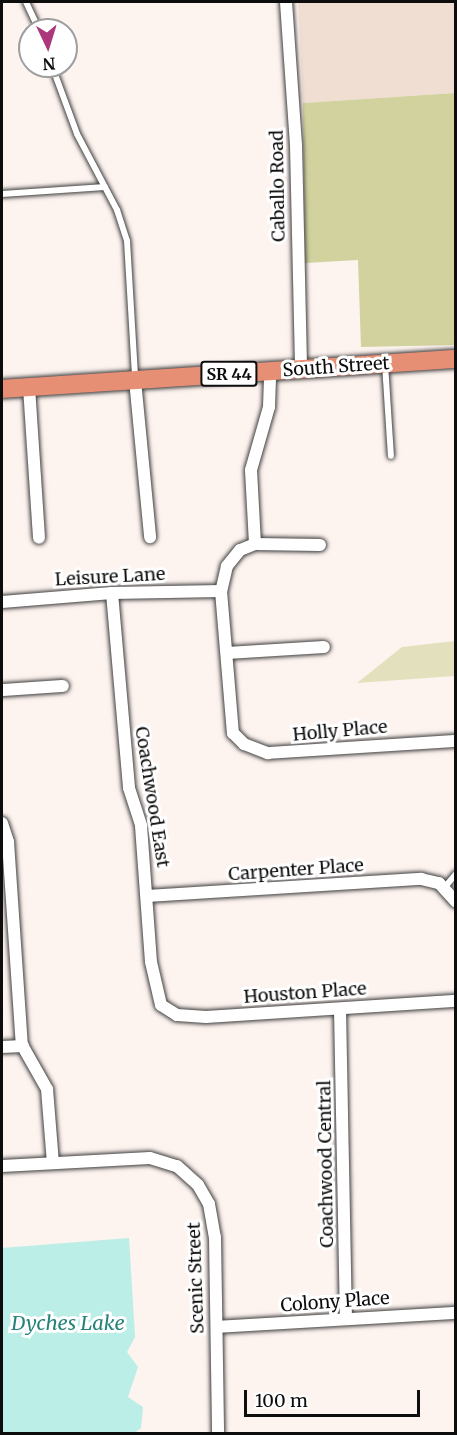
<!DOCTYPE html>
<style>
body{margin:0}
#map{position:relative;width:457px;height:1435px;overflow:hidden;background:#fdf3ef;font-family:Merriweather,serif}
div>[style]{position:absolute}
.farmland>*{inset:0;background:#f0ded2}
.green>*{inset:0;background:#e3e1bd}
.forest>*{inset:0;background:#d1d29e}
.water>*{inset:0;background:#baeee6}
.roads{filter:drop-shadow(0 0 2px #404040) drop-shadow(0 0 2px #404040)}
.lane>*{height:6px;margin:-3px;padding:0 3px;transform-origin:3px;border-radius:3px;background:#fff}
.street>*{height:12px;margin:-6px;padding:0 6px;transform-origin:6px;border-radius:6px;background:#fff}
.primary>*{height:18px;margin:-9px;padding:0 9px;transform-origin:9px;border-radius:9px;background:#e78f75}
span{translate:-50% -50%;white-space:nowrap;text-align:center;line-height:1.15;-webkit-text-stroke:6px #fff;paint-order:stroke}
.shield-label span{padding:2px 4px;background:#fff;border:2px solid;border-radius:4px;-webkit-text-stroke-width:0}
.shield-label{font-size:16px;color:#0d0d0d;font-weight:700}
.street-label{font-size:18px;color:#0d0d0d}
.water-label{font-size:20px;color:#248279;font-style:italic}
.frame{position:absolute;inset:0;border:3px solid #0d0d0d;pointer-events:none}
.north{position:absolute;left:18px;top:18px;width:60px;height:60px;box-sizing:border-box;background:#fff;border:2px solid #9e9e9e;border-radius:50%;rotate:176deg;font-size:16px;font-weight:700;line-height:24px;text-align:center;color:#0d0d0d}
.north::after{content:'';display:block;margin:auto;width:21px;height:27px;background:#ac377b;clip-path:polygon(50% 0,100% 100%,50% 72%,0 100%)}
.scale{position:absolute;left:244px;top:1390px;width:176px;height:27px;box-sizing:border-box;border:3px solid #0d0d0d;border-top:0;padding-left:8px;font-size:18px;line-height:21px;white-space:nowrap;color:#0d0d0d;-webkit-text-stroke:4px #fff;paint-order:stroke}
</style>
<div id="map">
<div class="farmland">
<i style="clip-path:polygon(298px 2px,455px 2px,455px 93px,303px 103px)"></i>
</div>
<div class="green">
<i style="clip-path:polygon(455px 641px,455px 676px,357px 683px,402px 647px)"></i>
</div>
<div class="forest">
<i style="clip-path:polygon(455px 93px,455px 345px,361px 347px,358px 260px,305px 263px,303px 103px)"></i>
</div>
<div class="water">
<i style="clip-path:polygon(129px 1238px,135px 1337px,127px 1352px,138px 1367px,128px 1397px,143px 1407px,141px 1428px,133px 1434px,2px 1433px,2px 1248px)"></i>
</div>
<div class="roads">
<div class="lane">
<i style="left:26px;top:2px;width:31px;rotate:65deg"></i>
<i style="left:52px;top:66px;width:72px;rotate:69.8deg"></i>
<i style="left:77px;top:134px;width:86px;rotate:62.2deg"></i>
<i style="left:117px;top:210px;width:33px;rotate:72deg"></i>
<i style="left:127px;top:241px;width:136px;rotate:86.6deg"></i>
<i style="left:2px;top:194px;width:103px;rotate:-3.9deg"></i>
<i style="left:385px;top:364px;width:92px;rotate:86.3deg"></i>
<i style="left:445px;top:887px;width:17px;rotate:-50deg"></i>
</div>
<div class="street">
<i style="left:286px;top:2px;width:143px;rotate:86deg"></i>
<i style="left:296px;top:145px;width:225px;rotate:88.7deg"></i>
<i style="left:135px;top:380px;width:158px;rotate:84.5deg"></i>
<i style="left:29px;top:387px;width:151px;rotate:86.2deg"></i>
<i style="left:255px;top:544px;width:74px;rotate:-93.1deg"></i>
<i style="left:251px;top:470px;width:66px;rotate:-74.1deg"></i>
<i style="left:269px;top:407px;width:35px;rotate:-88deg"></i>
<i style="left:320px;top:545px;width:65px;rotate:-179.1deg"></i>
<i style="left:255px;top:544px;width:16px;rotate:158deg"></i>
<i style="left:240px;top:550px;width:21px;rotate:129deg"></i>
<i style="left:227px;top:566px;width:26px;rotate:103deg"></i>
<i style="left:221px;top:591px;width:143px;rotate:85.2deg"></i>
<i style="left:233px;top:733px;width:16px;rotate:45deg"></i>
<i style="left:244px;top:744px;width:26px;rotate:21deg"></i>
<i style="left:268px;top:753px;width:188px;rotate:-3.7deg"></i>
<i style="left:112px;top:593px;width:196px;rotate:85deg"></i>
<i style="left:129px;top:788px;width:40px;rotate:72deg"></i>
<i style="left:141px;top:826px;width:136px;rotate:85.8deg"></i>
<i style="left:151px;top:962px;width:44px;rotate:76.9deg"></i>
<i style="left:161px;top:1005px;width:19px;rotate:32deg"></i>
<i style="left:177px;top:1015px;width:29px;rotate:4deg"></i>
<i style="left:206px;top:1017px;width:251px;rotate:-3.7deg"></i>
<i style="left:2px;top:602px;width:110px;rotate:-4.7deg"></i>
<i style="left:112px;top:593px;width:109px;rotate:-1.1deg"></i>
<i style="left:227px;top:653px;width:97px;rotate:-3.5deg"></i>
<i style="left:2px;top:690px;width:61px;rotate:-3.8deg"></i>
<i style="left:2px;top:823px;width:20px;rotate:72deg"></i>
<i style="left:8px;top:842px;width:203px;rotate:86.1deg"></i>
<i style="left:22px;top:1045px;width:51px;rotate:60.4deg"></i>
<i style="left:47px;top:1089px;width:74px;rotate:85.4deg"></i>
<i style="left:147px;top:896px;width:275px;rotate:-3.6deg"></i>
<i style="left:421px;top:879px;width:18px;rotate:13deg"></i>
<i style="left:439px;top:883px;width:25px;rotate:48deg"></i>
<i style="left:340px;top:1009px;width:310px;rotate:88.9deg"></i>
<i style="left:2px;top:1047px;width:21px;rotate:-3deg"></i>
<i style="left:2px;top:1166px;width:148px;rotate:-3.1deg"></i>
<i style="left:150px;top:1158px;width:28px;rotate:17deg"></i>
<i style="left:177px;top:1166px;width:28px;rotate:42deg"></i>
<i style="left:198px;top:1185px;width:22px;rotate:60deg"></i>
<i style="left:209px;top:1204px;width:34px;rotate:80deg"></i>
<i style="left:215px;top:1237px;width:197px;rotate:89.1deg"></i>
<i style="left:217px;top:1327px;width:239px;rotate:-3.4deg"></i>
</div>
<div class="primary">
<i style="left:2px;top:389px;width:455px;rotate:-3.8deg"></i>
</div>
</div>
<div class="shield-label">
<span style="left:229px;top:374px">SR 44</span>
</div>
<div class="street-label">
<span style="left:278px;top:186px;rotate:-91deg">Caballo Road</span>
<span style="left:336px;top:367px;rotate:-4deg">South Street</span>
<span style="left:110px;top:577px;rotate:-3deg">Leisure Lane</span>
<span style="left:340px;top:731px;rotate:-5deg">Holly Place</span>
<span style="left:152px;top:797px;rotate:81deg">Coachwood East</span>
<span style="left:296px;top:870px;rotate:-4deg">Carpenter Place</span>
<span style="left:305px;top:993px;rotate:-4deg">Houston Place</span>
<span style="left:326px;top:1164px;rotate:-91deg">Coachwood Central</span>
<span style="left:196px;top:1278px;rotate:-92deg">Scenic Street</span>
<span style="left:335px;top:1302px;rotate:-4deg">Colony Place</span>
</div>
<div class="water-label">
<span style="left:68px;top:1322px">Dyches Lake</span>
</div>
<div class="frame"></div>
<div class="north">N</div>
<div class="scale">100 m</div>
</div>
